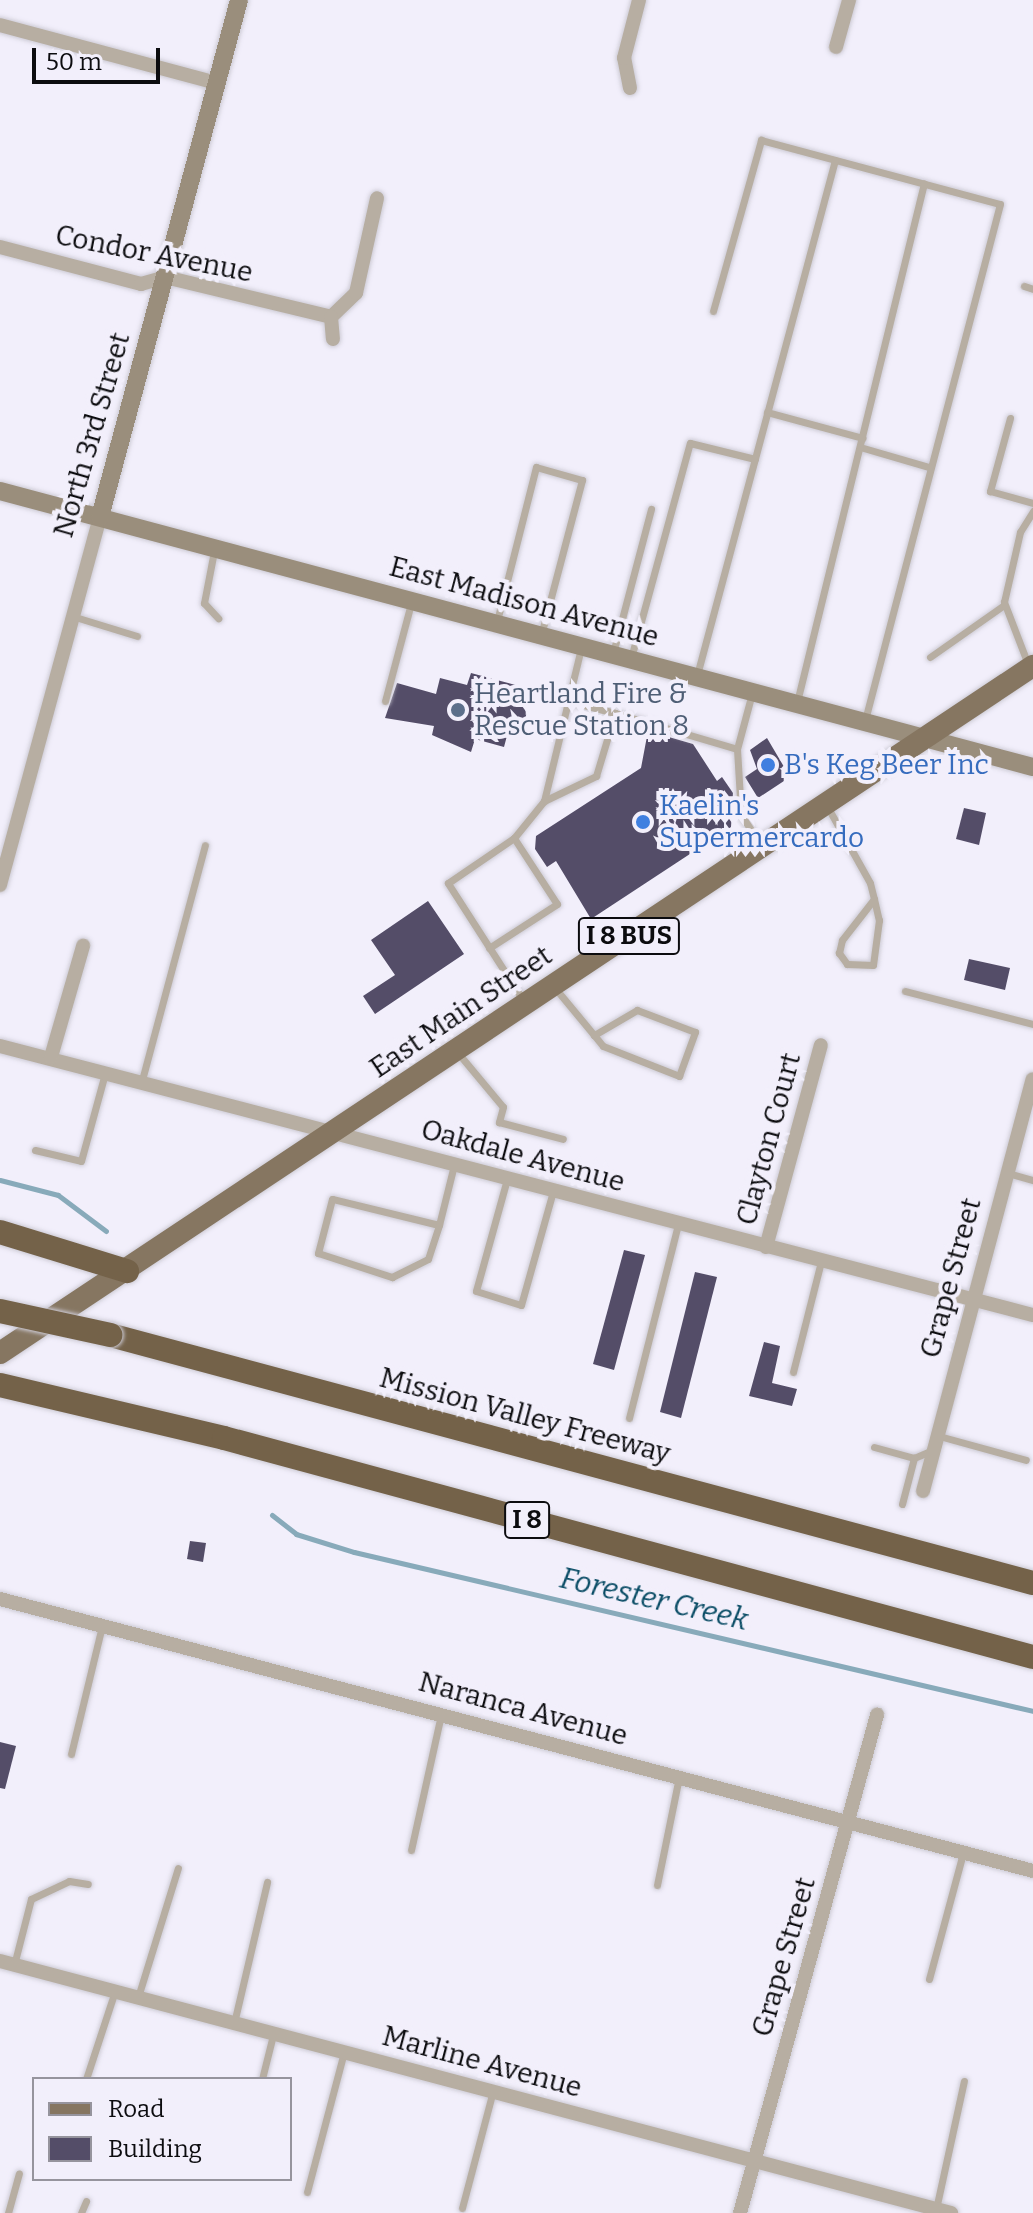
<!DOCTYPE html>
<style>
body{margin:0}
#map{position:relative;width:1033px;height:2213px;overflow:hidden;background:#f2effb;font-family:Bitter,serif}
div>[style]{position:absolute}
.stream>*{height:5px;margin:-2.5px;padding:0 2.5px;transform-origin:2.5px;border-radius:2.5px;background:#88aaba}
.building>*{inset:0;background:#544d68}
.roads{filter:drop-shadow(0 0 2px #cdcbd5) drop-shadow(0 0 2px #cdcbd5)}
.lane>*{height:7px;margin:-3.5px;padding:0 3.5px;transform-origin:3.5px;border-radius:3.5px;background:#b7aea2}
.street>*{height:14px;margin:-7px;padding:0 7px;transform-origin:7px;border-radius:7px;background:#b7aea2}
.secondary>*{height:18px;margin:-9px;padding:0 9px;transform-origin:9px;border-radius:9px;background:#9a8e7c}
.primary>*{height:22px;margin:-11px;padding:0 11px;transform-origin:11px;border-radius:11px;background:#867661}
.highway>*{height:24px;margin:-12px;padding:0 12px;transform-origin:12px;border-radius:12px;background:#746249}
.bridges{filter:drop-shadow(0 0 2px #cdcbd5) drop-shadow(0 0 2px #cdcbd5)}
.highway-bridge>*{height:24px;margin:-12px;padding:0 12px;transform-origin:12px;border-radius:12px;background:#746249}
.dots>*{width:22px;height:22px;translate:-50% -50%;box-sizing:border-box;border:4px solid #f2effb;border-radius:50%}
span{translate:-50% -50%;white-space:nowrap;text-align:center;line-height:1.15;-webkit-text-stroke:8px #f2effb;paint-order:stroke}
.shield-label span{padding:2px 6px;background:#f2effb;border:2px solid;border-radius:6px;-webkit-text-stroke-width:0}
.shield-label{font-size:26px;color:#0c0c0f;font-weight:700}
.street-label{font-size:28px;color:#0c0c0f}
.service-label{font-size:28px;color:#4e5e75}
.left{translate:0 -50%;text-align:left}
.shop-label{font-size:28px;color:#366cbe}
.water-label{font-size:30px;color:#094c65;font-style:italic}
.legend{position:absolute;left:32px;top:2077px;width:260px;height:104px;box-sizing:border-box;background:#f2effb;border:2px solid #96949d;margin:0;padding:10px 14px;list-style:none;font-size:24px;color:#0c0c0f}
.legend li{display:flex;align-items:center;gap:16px;height:40px}
.legend b{width:40px;border:2px solid #96949d}
.scale{position:absolute;left:32px;top:48px;width:128px;height:36px;box-sizing:border-box;border:4px solid #0c0c0f;border-top:0;padding-left:10px;font-size:24px;line-height:28px;white-space:nowrap;color:#0c0c0f;-webkit-text-stroke:6px #f2effb;paint-order:stroke}
</style>
<div id="map">
<div class="stream">
<i style="left:0;top:1180px;width:60px;rotate:14.5deg"></i>
<i style="left:58px;top:1195px;width:60px;rotate:36.9deg"></i>
<i style="left:272px;top:1515px;width:31px;rotate:38deg"></i>
<i style="left:296px;top:1534px;width:61px;rotate:17.2deg"></i>
<i style="left:354px;top:1552px;width:697px;rotate:13.18deg"></i>
</div>
<div class="building">
<i style="clip-path:polygon(471px 673px,523px 687px,519px 701px,529px 704px,521px 735px,508px 732px,504px 747px,475px 739px,471px 752px,432px 735px,434px 726px,385px 718px,397px 683px,436px 694px,440px 678px,467px 685px)"></i>
<i style="clip-path:polygon(648px 731px,693px 744px,717px 781px,722px 777px,733px 793px,731px 827px,591px 919px,556px 861px,547px 867px,535px 849px,536px 836px,641px 768px)"></i>
<i style="clip-path:polygon(767px 738px,790px 777px,758px 798px,745px 777px,757px 769px,750px 750px)"></i>
<i style="clip-path:polygon(964px 808px,986px 813px,979px 845px,956px 839px)"></i>
<i style="clip-path:polygon(428px 901px,464px 954px,375px 1014px,363px 996px,395px 975px,371px 940px)"></i>
<i style="clip-path:polygon(969px 959px,1010px 968px,1005px 990px,964px 980px)"></i>
<i style="clip-path:polygon(624px 1250px,645px 1255px,614px 1370px,593px 1364px)"></i>
<i style="clip-path:polygon(695px 1272px,717px 1277px,681px 1418px,660px 1412px)"></i>
<i style="clip-path:polygon(764px 1342px,780px 1346px,772px 1383px,797px 1389px,792px 1406px,749px 1396px)"></i>
<i style="clip-path:polygon(190px 1541px,206px 1543px,203px 1562px,187px 1559px)"></i>
<i style="clip-path:polygon(0 1742px,16px 1746px,5px 1789px,0 1788px)"></i>
</div>
<div class="roads">
<div class="lane">
<i style="left:1024px;top:286px;width:9px;rotate:18deg"></i>
<i style="left:713px;top:311px;width:178px;rotate:-74.3deg"></i>
<i style="left:761px;top:140px;width:247px;rotate:15deg"></i>
<i style="left:1000px;top:204px;width:533px;rotate:104.66deg"></i>
<i style="left:767px;top:412px;width:99px;rotate:15.2deg"></i>
<i style="left:1010px;top:418px;width:76px;rotate:105.3deg"></i>
<i style="left:990px;top:491px;width:45px;rotate:15.6deg"></i>
<i style="left:860px;top:447px;width:72px;rotate:16.2deg"></i>
<i style="left:214px;top:551px;width:53px;rotate:100.9deg"></i>
<i style="left:204px;top:603px;width:21px;rotate:47deg"></i>
<i style="left:72px;top:616px;width:68px;rotate:17.1deg"></i>
<i style="left:497px;top:621px;width:159px;rotate:-75.8deg"></i>
<i style="left:536px;top:467px;width:48px;rotate:15.8deg"></i>
<i style="left:582px;top:480px;width:160px;rotate:104.8deg"></i>
<i style="left:613px;top:653px;width:149px;rotate:-75.2deg"></i>
<i style="left:930px;top:657px;width:90px;rotate:-35.1deg"></i>
<i style="left:631px;top:658px;width:223px;rotate:-74.7deg"></i>
<i style="left:690px;top:443px;width:67px;rotate:13.8deg"></i>
<i style="left:1029px;top:667px;width:70px;rotate:-111deg"></i>
<i style="left:1004px;top:602px;width:72px;rotate:-77.1deg"></i>
<i style="left:1020px;top:532px;width:25px;rotate:-58deg"></i>
<i style="left:697px;top:675px;width:533px;rotate:-75deg"></i>
<i style="left:385px;top:701px;width:101px;rotate:-75.1deg"></i>
<i style="left:797px;top:702px;width:534px;rotate:-76.25deg"></i>
<i style="left:615px;top:713px;width:127px;rotate:16.4deg"></i>
<i style="left:737px;top:749px;width:66px;rotate:86.5deg"></i>
<i style="left:741px;top:815px;width:32px;rotate:56deg"></i>
<i style="left:737px;top:749px;width:58px;rotate:-75deg"></i>
<i style="left:544px;top:801px;width:58px;rotate:-25.7deg"></i>
<i style="left:596px;top:776px;width:66px;rotate:-73.2deg"></i>
<i style="left:615px;top:713px;width:49px;rotate:-165.7deg"></i>
<i style="left:827px;top:806px;width:88px;rotate:60.8deg"></i>
<i style="left:870px;top:883px;width:16px;rotate:76deg"></i>
<i style="left:874px;top:899px;width:22px;rotate:77deg"></i>
<i style="left:879px;top:920px;width:45px;rotate:97.6deg"></i>
<i style="left:873px;top:965px;width:26px;rotate:-178deg"></i>
<i style="left:847px;top:964px;width:14px;rotate:-126deg"></i>
<i style="left:839px;top:953px;width:13px;rotate:-77deg"></i>
<i style="left:842px;top:940px;width:52px;rotate:-52deg"></i>
<i style="left:489px;top:948px;width:81px;rotate:-32.9deg"></i>
<i style="left:557px;top:904px;width:79px;rotate:-123.1deg"></i>
<i style="left:555px;top:988px;width:61px;rotate:50.3deg"></i>
<i style="left:594px;top:1035px;width:14px;rotate:51deg"></i>
<i style="left:603px;top:1046px;width:82px;rotate:21.5deg"></i>
<i style="left:679px;top:1076px;width:47px;rotate:-70deg"></i>
<i style="left:695px;top:1032px;width:62px;rotate:-159.2deg"></i>
<i style="left:637px;top:1010px;width:50px;rotate:149.8deg"></i>
<i style="left:905px;top:991px;width:132px;rotate:14.5deg"></i>
<i style="left:523px;top:1000px;width:139px;rotate:-122.7deg"></i>
<i style="left:448px;top:883px;width:80px;rotate:-34.3deg"></i>
<i style="left:514px;top:838px;width:48px;rotate:-51deg"></i>
<i style="left:544px;top:801px;width:157px;rotate:-76.4deg"></i>
<i style="left:458px;top:1053px;width:70px;rotate:50.2deg"></i>
<i style="left:503px;top:1107px;width:16px;rotate:105deg"></i>
<i style="left:499px;top:1122px;width:66px;rotate:14.9deg"></i>
<i style="left:142px;top:1080px;width:243px;rotate:-75deg"></i>
<i style="left:35px;top:1150px;width:47px;rotate:13.4deg"></i>
<i style="left:81px;top:1161px;width:91px;rotate:-74.7deg"></i>
<i style="left:1008px;top:1173px;width:26px;rotate:16deg"></i>
<i style="left:507px;top:1179px;width:116px;rotate:105.5deg"></i>
<i style="left:476px;top:1291px;width:47px;rotate:17.3deg"></i>
<i style="left:521px;top:1305px;width:118px;rotate:-74.3deg"></i>
<i style="left:439px;top:1225px;width:110px;rotate:-166.3deg"></i>
<i style="left:332px;top:1199px;width:56px;rotate:104.5deg"></i>
<i style="left:318px;top:1253px;width:78px;rotate:18deg"></i>
<i style="left:392px;top:1277px;width:40px;rotate:-26.6deg"></i>
<i style="left:428px;top:1259px;width:36px;rotate:-72deg"></i>
<i style="left:439px;top:1225px;width:62px;rotate:-76deg"></i>
<i style="left:793px;top:1372px;width:114px;rotate:-75.8deg"></i>
<i style="left:629px;top:1418px;width:200px;rotate:-75.8deg"></i>
<i style="left:939px;top:1436px;width:90px;rotate:15.4deg"></i>
<i style="left:874px;top:1447px;width:41px;rotate:15.4deg"></i>
<i style="left:914px;top:1458px;width:21px;rotate:-23deg"></i>
<i style="left:902px;top:1504px;width:48px;rotate:-75.4deg"></i>
<i style="left:71px;top:1754px;width:132px;rotate:-76.4deg"></i>
<i style="left:411px;top:1850px;width:138px;rotate:-77.5deg"></i>
<i style="left:657px;top:1885px;width:110px;rotate:-78.5deg"></i>
<i style="left:14px;top:1965px;width:68px;rotate:-75.6deg"></i>
<i style="left:31px;top:1899px;width:42px;rotate:-25.3deg"></i>
<i style="left:69px;top:1881px;width:19px;rotate:9deg"></i>
<i style="left:929px;top:1979px;width:131px;rotate:-74.9deg"></i>
<i style="left:138px;top:1997px;width:135px;rotate:-72.8deg"></i>
<i style="left:234px;top:2023px;width:145px;rotate:-76.8deg"></i>
<i style="left:86px;top:2079px;width:93px;rotate:-71.8deg"></i>
<i style="left:262px;top:2079px;width:45px;rotate:-76deg"></i>
<i style="left:307px;top:2192px;width:145px;rotate:-75.2deg"></i>
<i style="left:462px;top:2208px;width:121px;rotate:-75.2deg"></i>
<i style="left:936px;top:2209px;width:131px;rotate:-77.7deg"></i>
<i style="left:8px;top:2213px;width:41px;rotate:-74.6deg"></i>
<i style="left:81px;top:2213px;width:13px;rotate:-67deg"></i>
</div>
<div class="street">
<i style="left:0;top:25px;width:225px;rotate:15deg"></i>
<i style="left:836px;top:47px;width:49px;rotate:-74.5deg"></i>
<i style="left:630px;top:88px;width:31px;rotate:-101deg"></i>
<i style="left:624px;top:58px;width:60px;rotate:-75.5deg"></i>
<i style="left:0;top:247px;width:146px;rotate:14.7deg"></i>
<i style="left:141px;top:284px;width:25px;rotate:-16deg"></i>
<i style="left:165px;top:277px;width:171px;rotate:13.5deg"></i>
<i style="left:331px;top:317px;width:35px;rotate:-44deg"></i>
<i style="left:356px;top:293px;width:97px;rotate:-77.5deg"></i>
<i style="left:331px;top:317px;width:22px;rotate:85deg"></i>
<i style="left:0;top:885px;width:381px;rotate:-74.8deg"></i>
<i style="left:0;top:1046px;width:1067px;rotate:14.6deg"></i>
<i style="left:51px;top:1057px;width:116px;rotate:-73.9deg"></i>
<i style="left:766px;top:1247px;width:209px;rotate:-74.8deg"></i>
<i style="left:923px;top:1491px;width:426px;rotate:-75.1deg"></i>
<i style="left:0;top:1599px;width:1068px;rotate:14.75deg"></i>
<i style="left:0;top:1961px;width:984px;rotate:14.84deg"></i>
<i style="left:740px;top:2213px;width:517px;rotate:-74.62deg"></i>
</div>
<div class="secondary">
<i style="left:0;top:491px;width:1069px;rotate:14.96deg"></i>
<i style="left:100px;top:517px;width:535px;rotate:-74.95deg"></i>
</div>
<div class="primary">
<i style="left:0;top:1353px;width:1241px;rotate:-33.63deg"></i>
</div>
<div class="highway">
<i style="left:0;top:1232px;width:133px;rotate:17.1deg"></i>
<i style="left:110px;top:1335px;width:956px;rotate:15.04deg"></i>
<i style="left:0;top:1385px;width:230px;rotate:13.3deg"></i>
<i style="left:224px;top:1438px;width:838px;rotate:15.15deg"></i>
</div>
</div>
<div class="bridges">
<div class="highway-bridge">
<i style="left:0;top:1311px;width:113px;rotate:12.3deg"></i>
</div>
</div>
<div class="dots">
<i style="left:458px;top:710px;background:#5c6f8a"></i>
<i style="left:768px;top:765px;background:#3f7fe0"></i>
<i style="left:643px;top:822px;background:#3f7fe0"></i>
</div>
<div class="shield-label">
<span style="left:629px;top:936px">I 8 BUS</span>
<span style="left:527px;top:1520px">I 8</span>
</div>
<div class="street-label">
<span style="left:154px;top:254px;rotate:11deg">Condor Avenue</span>
<span style="left:92px;top:435px;rotate:-74deg">North 3rd Street</span>
<span style="left:524px;top:602px;rotate:15deg">East Madison Avenue</span>
<span style="left:461px;top:1012px;rotate:-34deg">East Main Street</span>
<span style="left:769px;top:1139px;rotate:-75deg">Clayton Court</span>
<span style="left:523px;top:1156px;rotate:15deg">Oakdale Avenue</span>
<span style="left:951px;top:1278px;rotate:-75deg">Grape Street</span>
<span style="left:525px;top:1416px;rotate:15deg">Mission Valley Freeway</span>
<span style="left:523px;top:1709px;rotate:15deg">Naranca Avenue</span>
<span style="left:784px;top:1957px;rotate:-74deg">Grape Street</span>
<span style="left:482px;top:2062px;rotate:15deg">Marline Avenue</span>
</div>
<div class="service-label">
<span class="left" style="left:474px;top:710px">Heartland Fire &amp;<br>Rescue Station 8</span>
</div>
<div class="shop-label">
<span class="left" style="left:784px;top:765px">B's Keg Beer Inc</span>
<span class="left" style="left:659px;top:822px">Kaelin's<br>Supermercardo</span>
</div>
<div class="water-label">
<span style="left:654px;top:1599px;rotate:13deg">Forester Creek</span>
</div>
<ul class="legend">
<li><b style="height:10px;background:#867661"></b>Road</li>
<li><b style="height:22px;background:#544d68"></b>Building</li>
</ul>
<div class="scale">50 m</div>
</div>
